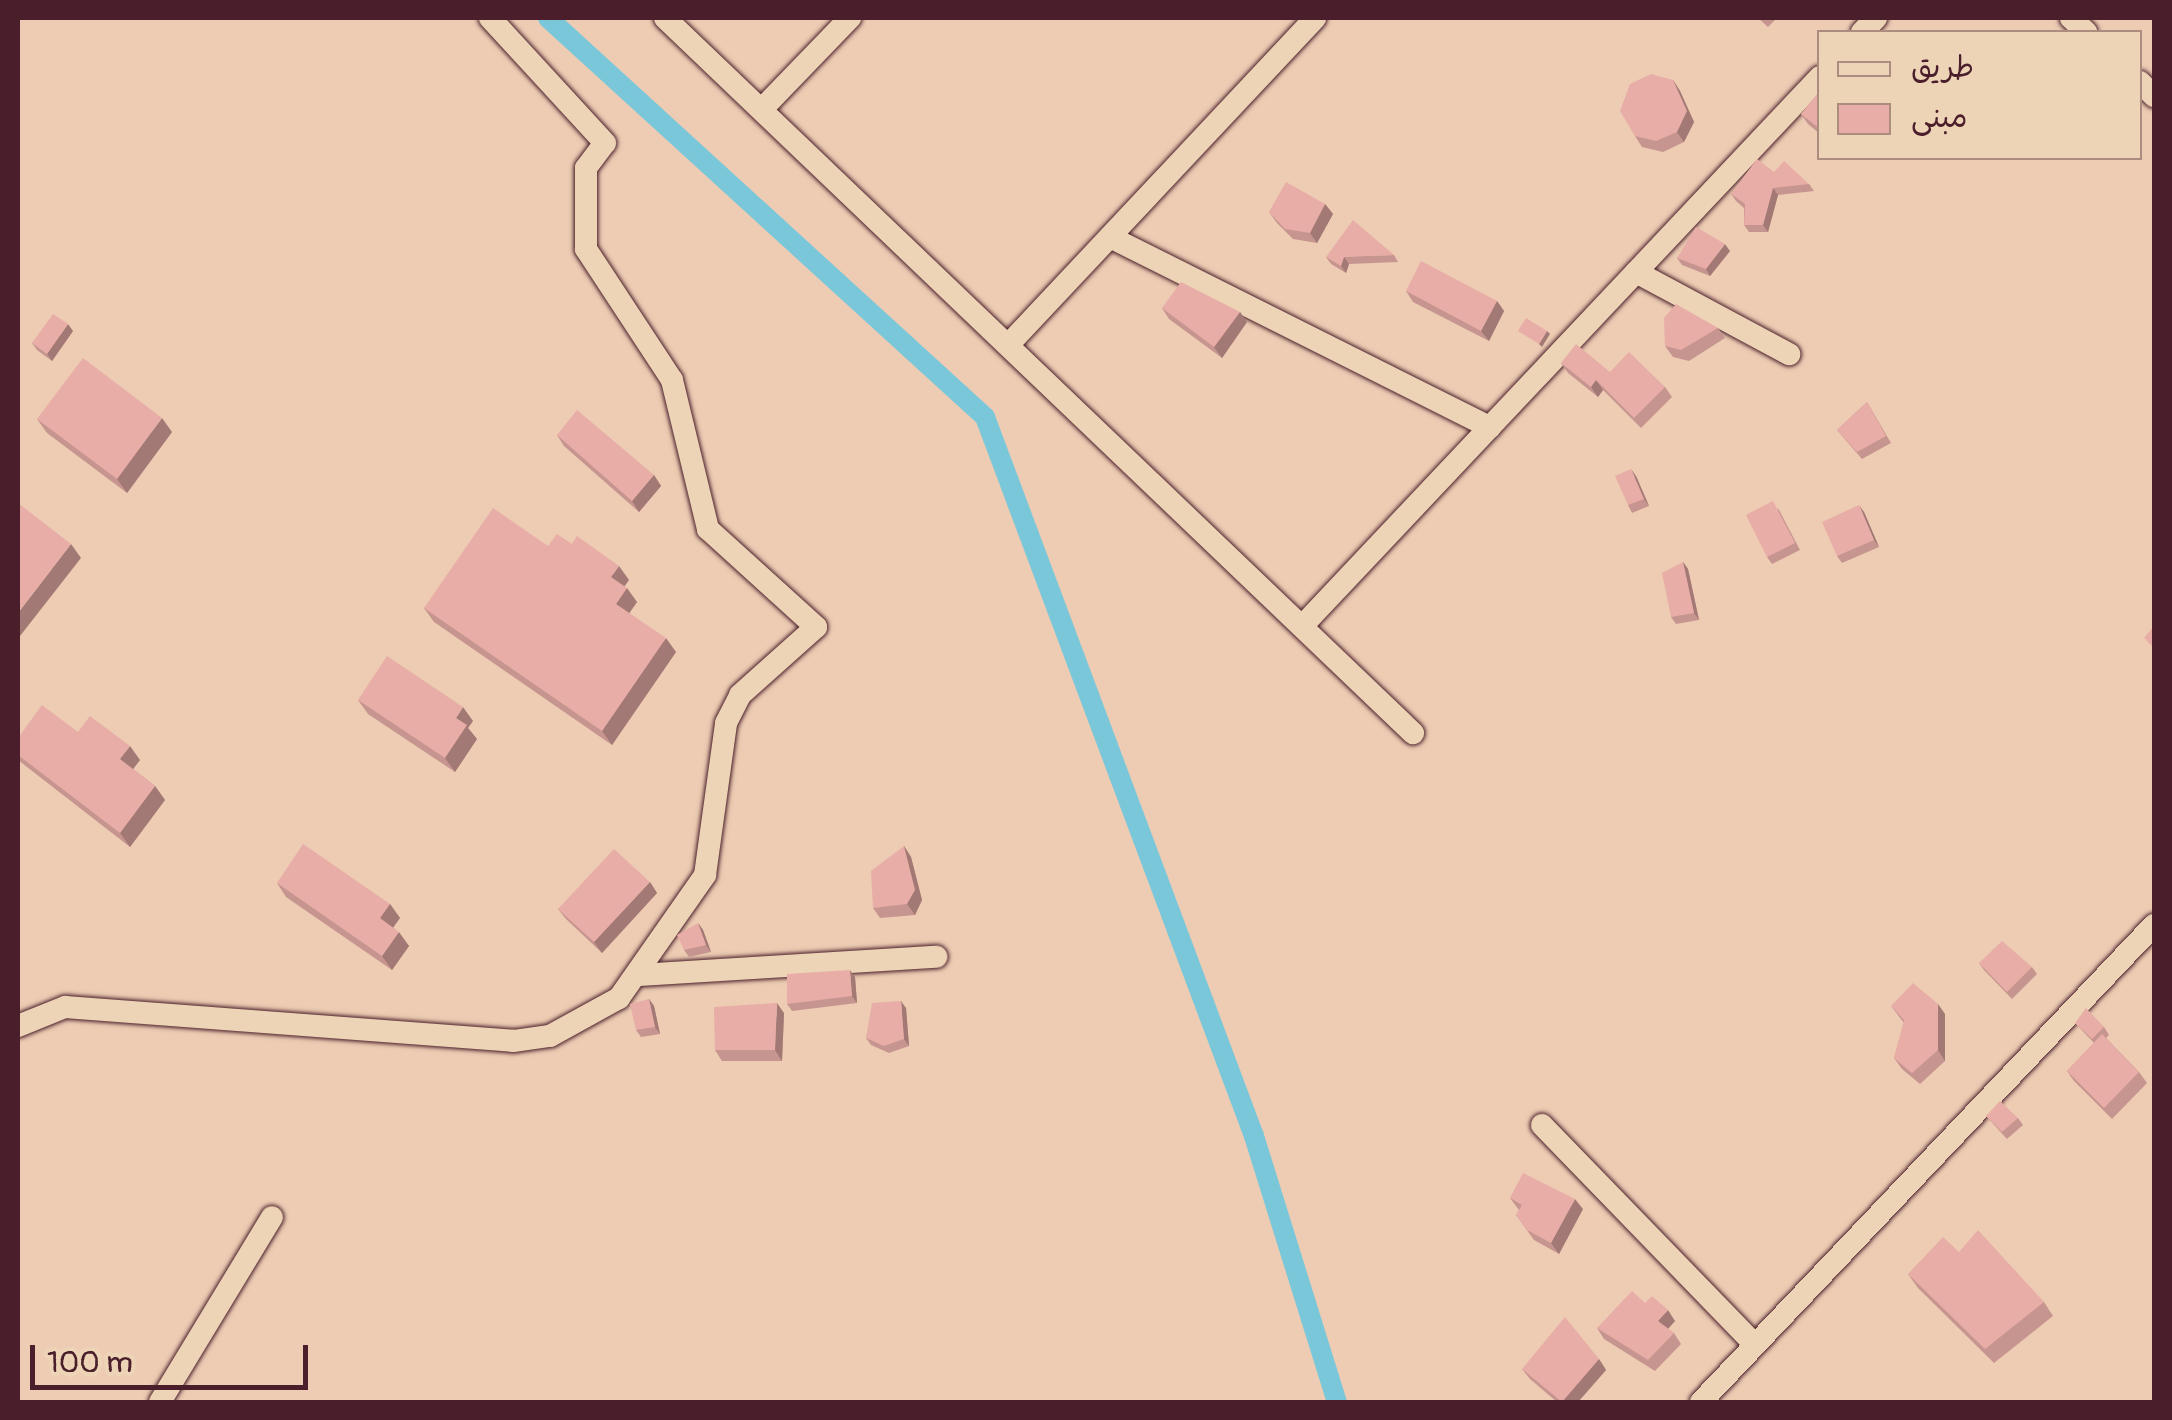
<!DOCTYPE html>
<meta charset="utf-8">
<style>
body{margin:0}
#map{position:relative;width:2172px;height:1420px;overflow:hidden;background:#edccb3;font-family:Pangolin,"Playpen Sans Arabic",sans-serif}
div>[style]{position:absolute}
.canal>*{height:20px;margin:-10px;padding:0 10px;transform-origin:10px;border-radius:10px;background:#7bc7da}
.roads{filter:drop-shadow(0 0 2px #4a1f2b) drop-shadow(0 0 2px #4a1f2b)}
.minor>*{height:22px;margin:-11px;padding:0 11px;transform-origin:11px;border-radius:11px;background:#eed4b6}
.wall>*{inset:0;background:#c7958f}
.shaded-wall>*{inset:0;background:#a27974}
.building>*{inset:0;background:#e7ada6}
span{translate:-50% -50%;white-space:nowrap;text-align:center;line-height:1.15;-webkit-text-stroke:8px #eed4b6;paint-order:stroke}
.frame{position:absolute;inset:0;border:20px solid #4a1f2b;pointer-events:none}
.legend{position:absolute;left:1817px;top:30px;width:325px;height:130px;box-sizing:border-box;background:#eed4b6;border:2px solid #ac8c7e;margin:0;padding:12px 18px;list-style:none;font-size:30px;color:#4a1f2b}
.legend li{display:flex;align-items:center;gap:20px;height:50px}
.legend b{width:50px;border:2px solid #ac8c7e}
.scale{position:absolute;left:30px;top:1345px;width:278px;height:45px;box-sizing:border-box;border:5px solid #4a1f2b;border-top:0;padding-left:12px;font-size:30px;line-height:35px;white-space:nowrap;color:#4a1f2b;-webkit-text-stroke:8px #eed4b6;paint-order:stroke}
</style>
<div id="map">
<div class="canal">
<i style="left:548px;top:18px;width:592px;rotate:42.4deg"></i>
<i style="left:985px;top:417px;width:768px;rotate:69.49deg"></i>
<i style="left:1254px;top:1136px;width:279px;rotate:72.7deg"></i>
</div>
<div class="roads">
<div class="minor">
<i style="left:665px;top:18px;width:1035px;rotate:43.71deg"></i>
<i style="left:2071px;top:18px;width:21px;rotate:43deg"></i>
<i style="left:1862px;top:32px;width:20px;rotate:-45deg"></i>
<i style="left:2140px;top:82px;width:20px;rotate:45deg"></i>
<i style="left:762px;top:109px;width:127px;rotate:-46deg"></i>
<i style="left:1110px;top:237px;width:425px;rotate:26.6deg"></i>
<i style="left:1636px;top:272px;width:174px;rotate:28.2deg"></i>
<i style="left:1010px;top:343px;width:446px;rotate:-46.8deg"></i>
<i style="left:1306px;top:622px;width:749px;rotate:-46.68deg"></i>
<i style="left:638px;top:975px;width:299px;rotate:-3.5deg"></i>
<i style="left:18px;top:1026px;width:51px;rotate:-22deg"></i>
<i style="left:65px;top:1007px;width:449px;rotate:4.3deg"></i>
<i style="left:513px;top:1041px;width:37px;rotate:-8deg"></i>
<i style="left:550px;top:1036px;width:79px;rotate:-28.8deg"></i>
<i style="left:619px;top:998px;width:150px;rotate:-55deg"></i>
<i style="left:705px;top:875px;width:153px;rotate:-82.1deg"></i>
<i style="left:726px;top:723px;width:31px;rotate:-63deg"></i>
<i style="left:740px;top:695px;width:102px;rotate:-41.8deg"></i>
<i style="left:816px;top:627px;width:146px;rotate:-137.8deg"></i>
<i style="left:708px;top:529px;width:153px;rotate:-103.6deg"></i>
<i style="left:672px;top:380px;width:157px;rotate:-123.3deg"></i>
<i style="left:586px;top:249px;width:81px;rotate:-90deg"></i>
<i style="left:586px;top:168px;width:31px;rotate:-53deg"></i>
<i style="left:605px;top:143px;width:170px;rotate:-132.6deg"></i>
<i style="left:1542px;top:1125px;width:306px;rotate:45.9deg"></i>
<i style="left:160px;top:1402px;width:216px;rotate:-58.8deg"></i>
<i style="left:1701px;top:1402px;width:658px;rotate:-46.48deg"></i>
</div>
</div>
<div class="wall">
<i style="clip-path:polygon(1758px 18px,1777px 18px,1768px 27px)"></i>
<i style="clip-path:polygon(1673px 80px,1680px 91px,1694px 122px,1684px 142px,1663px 152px,1642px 147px,1635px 136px)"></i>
<i style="clip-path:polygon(1820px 91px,1820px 134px,1808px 124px,1801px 114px)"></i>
<i style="clip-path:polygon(1774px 172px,1809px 184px,1814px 191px,1778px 195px,1768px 232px,1749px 232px,1744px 225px,1744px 208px,1736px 201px,1731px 194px)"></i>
<i style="clip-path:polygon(1325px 204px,1333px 214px,1317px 243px,1293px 239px,1277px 223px,1269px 212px)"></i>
<i style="clip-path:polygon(1730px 251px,1710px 276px,1682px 265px,1677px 258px)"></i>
<i style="clip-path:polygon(1394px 255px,1398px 262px,1349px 264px,1346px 273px,1331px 264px,1326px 257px)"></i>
<i style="clip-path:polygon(1406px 291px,1497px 301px,1504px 311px,1489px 341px,1413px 302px)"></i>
<i style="clip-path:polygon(1162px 308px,1240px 312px,1247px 322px,1222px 358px,1169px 319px)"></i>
<i style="clip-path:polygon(1718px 328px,1725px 338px,1689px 361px,1673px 357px,1665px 346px)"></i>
<i style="clip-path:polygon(73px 331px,52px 361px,37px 350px,32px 343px)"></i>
<i style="clip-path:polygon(1561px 363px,1610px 372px,1665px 387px,1672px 397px,1641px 428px,1603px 390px,1598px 397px,1568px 373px)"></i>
<i style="clip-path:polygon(1867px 402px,1891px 443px,1862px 459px,1837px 430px)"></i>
<i style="clip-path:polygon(37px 419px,172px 432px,127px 493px,47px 433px)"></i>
<i style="clip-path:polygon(557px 435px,654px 475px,661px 486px,639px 512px,564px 446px)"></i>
<i style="clip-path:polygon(1636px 476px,1649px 506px,1632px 513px,1628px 505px)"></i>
<i style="clip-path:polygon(1778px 508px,1800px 550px,1772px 564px,1767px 557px)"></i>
<i style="clip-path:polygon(1864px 512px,1879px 547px,1842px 563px,1837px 556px)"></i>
<i style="clip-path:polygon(548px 546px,629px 580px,624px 586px,637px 602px,629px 613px,676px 652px,612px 745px,434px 622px,424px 608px)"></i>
<i style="clip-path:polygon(1683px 562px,1688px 569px,1699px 620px,1676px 624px,1671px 617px)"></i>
<i style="clip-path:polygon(358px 700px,473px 721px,468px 728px,477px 739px,455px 772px,368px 714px)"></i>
<i style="clip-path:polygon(78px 732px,140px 760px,133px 769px,155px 786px,165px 800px,130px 847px,18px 760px,18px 738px)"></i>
<i style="clip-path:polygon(904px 846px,911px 857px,922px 900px,915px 915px,880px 918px,873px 908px)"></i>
<i style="clip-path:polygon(650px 882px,657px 893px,602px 953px,566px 919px,558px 909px)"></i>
<i style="clip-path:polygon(277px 883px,390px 904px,400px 918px,393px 927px,409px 946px,392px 970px,286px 897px)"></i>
<i style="clip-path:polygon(698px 923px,703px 930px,711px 952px,689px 957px,684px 950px)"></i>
<i style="clip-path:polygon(1979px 963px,2032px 967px,2037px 974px,2012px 999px,1984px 970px)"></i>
<i style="clip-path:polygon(855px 977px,857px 1003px,792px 1011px,787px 1004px)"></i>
<i style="clip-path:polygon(649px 999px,654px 1006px,660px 1034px,641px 1037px,636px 1030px)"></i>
<i style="clip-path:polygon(1891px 1006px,1945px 1014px,1945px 1061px,1920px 1084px,1902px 1069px,1894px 1058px,1904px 1023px)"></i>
<i style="clip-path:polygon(906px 1008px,909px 1046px,889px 1053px,871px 1045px,866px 1038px)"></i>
<i style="clip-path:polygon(784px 1013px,782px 1061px,722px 1061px,715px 1050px)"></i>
<i style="clip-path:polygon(2075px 1023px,2104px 1027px,2109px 1035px,2106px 1038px,2139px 1072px,2147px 1083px,2112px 1119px,2074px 1081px,2067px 1071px,2094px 1043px)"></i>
<i style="clip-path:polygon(1986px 1116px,2018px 1118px,2023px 1125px,2007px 1139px)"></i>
<i style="clip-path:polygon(1510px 1198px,1583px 1209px,1559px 1254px,1534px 1240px,1516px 1215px,1519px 1210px)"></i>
<i style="clip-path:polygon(1959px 1252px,2044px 1302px,2053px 1316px,1994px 1363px,1918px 1288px,1908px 1274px)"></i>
<i style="clip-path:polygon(1645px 1303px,1675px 1321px,1668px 1329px,1674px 1333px,1681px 1344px,1655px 1371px,1604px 1339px,1597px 1328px)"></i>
<i style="clip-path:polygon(1599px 1359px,1606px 1370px,1578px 1402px,1557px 1402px,1530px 1379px,1522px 1369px)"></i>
</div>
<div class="shaded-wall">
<i style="clip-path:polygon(1673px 80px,1680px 91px,1694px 122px,1684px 142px,1677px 132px)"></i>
<i style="clip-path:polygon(1773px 188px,1778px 195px,1768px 232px,1763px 225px)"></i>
<i style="clip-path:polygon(1325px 204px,1333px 214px,1317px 243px,1310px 233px)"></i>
<i style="clip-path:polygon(1725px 244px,1730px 251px,1710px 276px,1706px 269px)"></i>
<i style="clip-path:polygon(1344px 257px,1349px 264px,1346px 273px,1341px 266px)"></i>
<i style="clip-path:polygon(1497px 301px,1504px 311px,1489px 341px,1481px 331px)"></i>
<i style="clip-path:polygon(1240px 312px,1247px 322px,1222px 358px,1214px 347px)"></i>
<i style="clip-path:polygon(68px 324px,73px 331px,52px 361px,47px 354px)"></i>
<i style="clip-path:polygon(1547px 331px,1550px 334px,1542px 347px,1539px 344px)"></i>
<i style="clip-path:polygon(1596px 380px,1603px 390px,1598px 397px,1591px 387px)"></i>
<i style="clip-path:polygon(162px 418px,172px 432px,127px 493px,117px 479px)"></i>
<i style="clip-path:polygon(1631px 469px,1636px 476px,1649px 506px,1644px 499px)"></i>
<i style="clip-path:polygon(654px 475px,661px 486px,639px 512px,632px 501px)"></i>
<i style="clip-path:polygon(1859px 505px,1864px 512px,1879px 547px,1874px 540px)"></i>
<i style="clip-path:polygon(71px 544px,81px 558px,20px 636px,18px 631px,18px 613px)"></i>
<i style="clip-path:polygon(1683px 562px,1688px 569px,1699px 620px,1694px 613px)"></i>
<i style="clip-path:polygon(619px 566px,629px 580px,621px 591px,611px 577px)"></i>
<i style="clip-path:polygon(627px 588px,637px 602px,626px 618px,616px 604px)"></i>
<i style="clip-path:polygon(666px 638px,676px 652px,612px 745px,602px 731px)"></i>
<i style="clip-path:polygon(463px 707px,473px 721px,468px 728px,477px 739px,455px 772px,445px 758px,456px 718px)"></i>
<i style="clip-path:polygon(130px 746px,140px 760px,130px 773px,120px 759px)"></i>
<i style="clip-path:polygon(155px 786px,165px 800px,130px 847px,120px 833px)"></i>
<i style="clip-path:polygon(904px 846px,911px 857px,922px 900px,915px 915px,907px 904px)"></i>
<i style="clip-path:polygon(650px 882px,657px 893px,602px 953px,594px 942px)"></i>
<i style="clip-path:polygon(390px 904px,400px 918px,390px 932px,380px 918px)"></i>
<i style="clip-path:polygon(698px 923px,703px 930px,711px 952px,706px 945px)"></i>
<i style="clip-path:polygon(399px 932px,409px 946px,392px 970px,382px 956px)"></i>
<i style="clip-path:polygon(850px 970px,855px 977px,857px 1003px,852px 996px)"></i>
<i style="clip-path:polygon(649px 999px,654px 1006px,660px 1034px,655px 1027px)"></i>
<i style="clip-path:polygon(901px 1001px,906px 1008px,909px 1046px,904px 1039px)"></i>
<i style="clip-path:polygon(777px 1003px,784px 1013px,782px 1061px,775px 1050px)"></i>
<i style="clip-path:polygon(1938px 1004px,1945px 1014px,1945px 1061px,1938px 1050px)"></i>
<i style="clip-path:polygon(1575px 1199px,1583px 1209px,1559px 1254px,1551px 1243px)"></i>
<i style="clip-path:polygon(1668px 1310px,1675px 1321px,1665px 1332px,1658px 1321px)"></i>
<i style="clip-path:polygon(1599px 1359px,1606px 1370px,1578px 1402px,1562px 1402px)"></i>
</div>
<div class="building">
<i style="clip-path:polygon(1651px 74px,1673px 80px,1687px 111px,1677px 132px,1656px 141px,1635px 136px,1620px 111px,1630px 84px)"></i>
<i style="clip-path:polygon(1820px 91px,1820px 129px,1801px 114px)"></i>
<i style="clip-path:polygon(1757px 159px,1774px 172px,1784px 161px,1809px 184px,1773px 188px,1763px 225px,1744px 225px,1745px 204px,1731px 194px)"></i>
<i style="clip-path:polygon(1286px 182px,1325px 204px,1310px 233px,1285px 229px,1269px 212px)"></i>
<i style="clip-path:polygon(1353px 220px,1394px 255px,1344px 257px,1341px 266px,1326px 257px)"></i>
<i style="clip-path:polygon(1696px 227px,1725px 244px,1706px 269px,1677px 258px)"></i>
<i style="clip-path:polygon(1421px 261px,1497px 301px,1481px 331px,1406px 291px)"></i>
<i style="clip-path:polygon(1181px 282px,1240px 312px,1214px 347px,1162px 308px)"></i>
<i style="clip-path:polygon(1676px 304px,1718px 328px,1681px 350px,1665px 346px,1664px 318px)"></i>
<i style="clip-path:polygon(53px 314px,68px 324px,47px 354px,32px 343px)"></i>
<i style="clip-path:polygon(1526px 318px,1547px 331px,1539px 344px,1518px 331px)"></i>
<i style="clip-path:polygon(1576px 344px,1610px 372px,1629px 352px,1665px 387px,1634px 418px,1596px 380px,1591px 387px,1561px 363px)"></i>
<i style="clip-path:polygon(83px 358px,162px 418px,117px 479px,37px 419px)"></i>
<i style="clip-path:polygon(1867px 402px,1886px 436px,1857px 452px,1837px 430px)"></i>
<i style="clip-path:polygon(577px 410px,654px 475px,632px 501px,557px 435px)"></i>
<i style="clip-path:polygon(1631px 469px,1644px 499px,1628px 505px,1615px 476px)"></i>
<i style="clip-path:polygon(1773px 501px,1795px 543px,1767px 557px,1746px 515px)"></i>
<i style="clip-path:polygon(18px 503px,71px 544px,18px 613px)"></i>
<i style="clip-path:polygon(1859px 505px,1874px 540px,1837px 556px,1822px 522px)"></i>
<i style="clip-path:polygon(493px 508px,548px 546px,557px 534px,572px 544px,577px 536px,619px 566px,611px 577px,627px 588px,616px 604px,666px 638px,602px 731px,424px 608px)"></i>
<i style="clip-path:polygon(1683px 562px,1694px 613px,1671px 617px,1662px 573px)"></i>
<i style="clip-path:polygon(2154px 626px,2154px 648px,2144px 638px)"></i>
<i style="clip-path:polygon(387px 656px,463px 707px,456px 718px,467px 725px,445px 758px,358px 700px)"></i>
<i style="clip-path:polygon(42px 705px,78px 732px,90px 716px,130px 746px,120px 759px,155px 786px,120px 833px,18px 755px,18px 738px)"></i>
<i style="clip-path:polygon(303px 844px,390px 904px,380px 918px,399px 932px,382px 956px,277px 883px)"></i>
<i style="clip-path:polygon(904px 846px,915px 890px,907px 904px,873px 908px,871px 871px)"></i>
<i style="clip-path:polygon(614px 849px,650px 882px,594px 942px,558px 909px)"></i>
<i style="clip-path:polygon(698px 923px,706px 945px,684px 950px,677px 935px)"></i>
<i style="clip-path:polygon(2002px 941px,2032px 967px,2007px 992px,1979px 963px)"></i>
<i style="clip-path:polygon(850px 970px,852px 996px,787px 1004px,787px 974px)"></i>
<i style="clip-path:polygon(1913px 983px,1938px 1004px,1938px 1050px,1912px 1073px,1894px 1058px,1904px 1020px,1891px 1006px)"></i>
<i style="clip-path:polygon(649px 999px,655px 1027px,636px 1030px,630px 1004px)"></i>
<i style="clip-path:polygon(901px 1001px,904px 1039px,884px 1046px,866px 1038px,872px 1003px)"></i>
<i style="clip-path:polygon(777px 1003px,775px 1050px,715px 1050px,714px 1007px)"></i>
<i style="clip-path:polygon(2086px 1008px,2104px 1027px,2092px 1039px,2075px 1023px)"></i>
<i style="clip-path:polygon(2102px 1034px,2139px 1072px,2104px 1108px,2067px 1071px)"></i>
<i style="clip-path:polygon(2000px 1101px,2018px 1118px,2002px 1132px,1986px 1116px)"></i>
<i style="clip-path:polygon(1523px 1173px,1575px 1199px,1551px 1243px,1527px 1230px,1516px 1215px,1522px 1205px,1510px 1198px)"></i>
<i style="clip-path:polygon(1978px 1230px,2044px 1302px,1985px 1349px,1908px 1274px,1943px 1237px,1959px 1252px)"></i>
<i style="clip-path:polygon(1632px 1291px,1645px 1303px,1652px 1296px,1668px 1310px,1658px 1321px,1674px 1333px,1648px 1360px,1597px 1328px)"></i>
<i style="clip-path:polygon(1565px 1317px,1599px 1359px,1562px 1402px,1522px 1369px)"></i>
</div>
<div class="frame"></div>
<ul class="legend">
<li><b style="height:12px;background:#eed4b6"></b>طريق</li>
<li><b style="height:28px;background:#e7ada6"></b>مبنى</li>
</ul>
<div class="scale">100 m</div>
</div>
